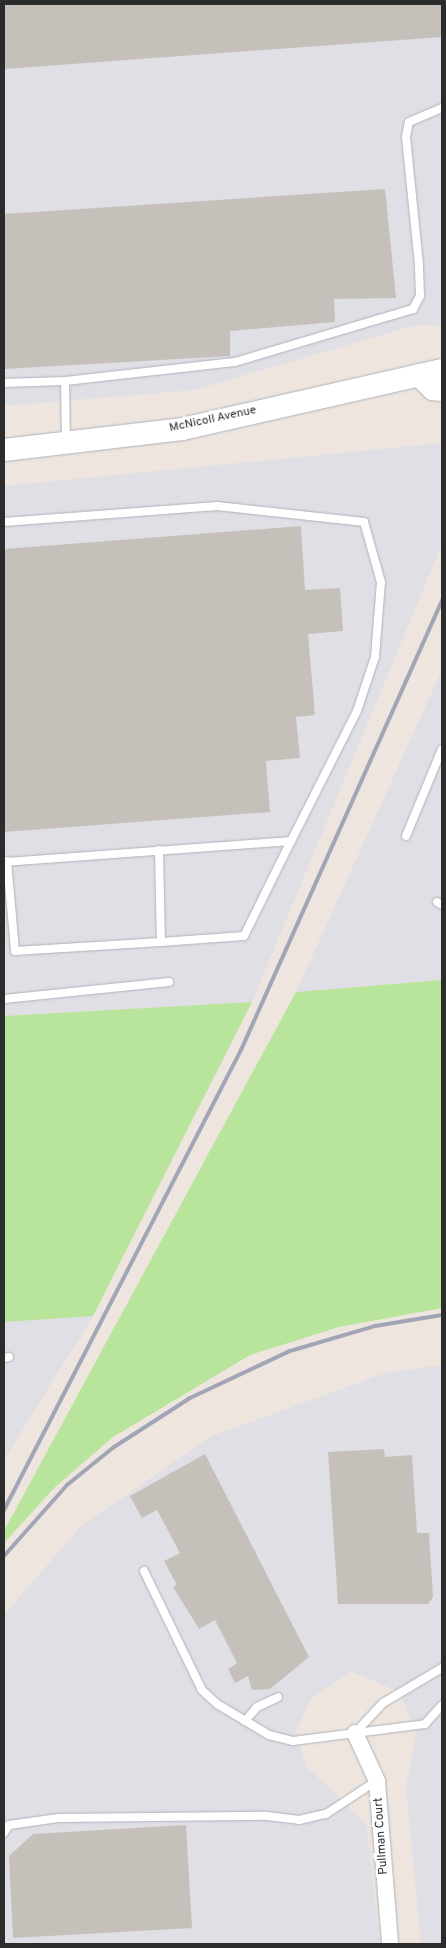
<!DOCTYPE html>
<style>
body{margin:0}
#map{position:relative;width:446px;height:1948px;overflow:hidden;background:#eee6de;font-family:Overpass,sans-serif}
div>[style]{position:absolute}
.industrial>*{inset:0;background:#e0dfe6}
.green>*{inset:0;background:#b8e49b}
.building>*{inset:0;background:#c6c0bb}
.roads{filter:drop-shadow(0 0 1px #aeb2bc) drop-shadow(0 0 1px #aeb2bc)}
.lane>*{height:8px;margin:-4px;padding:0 4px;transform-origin:4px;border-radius:4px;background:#fff}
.street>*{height:16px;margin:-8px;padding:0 8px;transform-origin:8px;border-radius:8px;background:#fff}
.secondary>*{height:22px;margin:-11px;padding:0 11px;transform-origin:11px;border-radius:11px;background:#fff}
.rail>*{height:4px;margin:-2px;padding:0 2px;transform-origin:2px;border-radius:2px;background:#a1a5b6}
span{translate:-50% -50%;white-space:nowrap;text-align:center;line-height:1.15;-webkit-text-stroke:5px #fff;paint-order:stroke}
.street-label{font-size:12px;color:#2c2c2c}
.frame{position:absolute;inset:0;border:5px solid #2c2c2c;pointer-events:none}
</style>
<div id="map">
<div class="industrial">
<i style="clip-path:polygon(4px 4px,442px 4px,442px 326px,416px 325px,194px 390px,4px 406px)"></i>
<i style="clip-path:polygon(442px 443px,442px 544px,252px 1002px,4px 1016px,4px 486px)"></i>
<i style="clip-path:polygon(442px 670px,442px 980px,296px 992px)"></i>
<i style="clip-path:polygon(93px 1316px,4px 1460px,4px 1322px)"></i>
<i style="clip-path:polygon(442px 1365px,442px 1944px,421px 1944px,406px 1786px,416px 1734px,400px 1692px,352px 1672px,312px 1697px,295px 1733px,307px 1767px,366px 1823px,380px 1944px,4px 1944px,4px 1615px,81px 1526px,212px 1436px,385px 1373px)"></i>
</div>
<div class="green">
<i style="clip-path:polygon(442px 980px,442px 1308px,339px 1327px,250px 1355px,113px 1437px,54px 1488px,4px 1543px,4px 1531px,296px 992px)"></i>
<i style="clip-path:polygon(252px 1002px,93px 1316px,4px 1322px,4px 1016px)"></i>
</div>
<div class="building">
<i style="clip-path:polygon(4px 4px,442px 4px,442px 37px,4px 69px)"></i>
<i style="clip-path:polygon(385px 189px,396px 298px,334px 299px,335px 322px,230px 331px,230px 356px,4px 369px,4px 214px)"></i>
<i style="clip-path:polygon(301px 526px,305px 590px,340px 588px,343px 631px,308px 634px,315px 715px,296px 717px,300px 758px,266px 761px,270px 812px,4px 832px,4px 549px)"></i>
<i style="clip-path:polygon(384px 1449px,385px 1457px,412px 1455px,417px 1533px,429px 1533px,433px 1597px,428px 1604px,338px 1604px,328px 1452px)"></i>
<i style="clip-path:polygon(205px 1454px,309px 1657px,270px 1689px,252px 1690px,248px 1676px,235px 1683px,228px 1669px,237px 1663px,215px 1620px,199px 1629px,173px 1587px,177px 1585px,164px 1561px,180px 1553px,157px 1510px,142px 1518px,130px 1496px)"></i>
<i style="clip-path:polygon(186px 1825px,192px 1928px,13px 1938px,9px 1856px,33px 1834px)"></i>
</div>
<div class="roads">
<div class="lane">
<i style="left:4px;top:383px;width:61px;rotate:-1.9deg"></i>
<i style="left:66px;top:441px;width:60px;rotate:-91deg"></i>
<i style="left:65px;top:381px;width:171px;rotate:-6.4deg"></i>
<i style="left:235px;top:362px;width:186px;rotate:-16.6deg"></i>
<i style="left:413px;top:309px;width:15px;rotate:-62deg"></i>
<i style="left:420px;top:296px;width:31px;rotate:-92deg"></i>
<i style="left:419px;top:265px;width:129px;rotate:-95.8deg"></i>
<i style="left:406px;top:137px;width:15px;rotate:-79deg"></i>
<i style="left:409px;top:122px;width:36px;rotate:-23deg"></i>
<i style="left:4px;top:522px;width:214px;rotate:-4.3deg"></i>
<i style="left:217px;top:506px;width:148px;rotate:6.2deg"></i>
<i style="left:364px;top:522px;width:62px;rotate:74.2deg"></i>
<i style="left:381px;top:582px;width:75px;rotate:94.6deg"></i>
<i style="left:375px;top:657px;width:57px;rotate:108.4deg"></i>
<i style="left:357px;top:711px;width:146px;rotate:116.9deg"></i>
<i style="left:291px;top:841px;width:288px;rotate:175.8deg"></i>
<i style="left:406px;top:836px;width:94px;rotate:-67.5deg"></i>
<i style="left:159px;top:850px;width:92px;rotate:88.8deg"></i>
<i style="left:161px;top:942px;width:83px;rotate:-4.1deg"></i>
<i style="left:244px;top:936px;width:106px;rotate:-63.7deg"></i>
<i style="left:7px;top:861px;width:90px;rotate:84.9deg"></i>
<i style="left:15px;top:951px;width:146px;rotate:-3.5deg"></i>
<i style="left:437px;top:902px;width:6px;rotate:31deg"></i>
<i style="left:4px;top:999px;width:166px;rotate:-5.9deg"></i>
<i style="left:4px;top:1358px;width:5px;rotate:-11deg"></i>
<i style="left:144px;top:1571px;width:132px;rotate:64deg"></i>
<i style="left:202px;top:1690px;width:21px;rotate:43deg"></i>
<i style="left:217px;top:1704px;width:61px;rotate:30.8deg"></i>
<i style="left:269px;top:1735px;width:25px;rotate:14deg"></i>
<i style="left:293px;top:1741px;width:133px;rotate:-7.3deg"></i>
<i style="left:425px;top:1724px;width:25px;rotate:-48deg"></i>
<i style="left:245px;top:1721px;width:18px;rotate:-49deg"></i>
<i style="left:257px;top:1707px;width:23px;rotate:-25deg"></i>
<i style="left:355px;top:1733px;width:41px;rotate:-47deg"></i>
<i style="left:383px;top:1703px;width:69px;rotate:-30.7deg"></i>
<i style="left:4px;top:1833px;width:9px;rotate:-58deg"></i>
<i style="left:9px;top:1825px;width:50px;rotate:-8deg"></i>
<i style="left:59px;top:1818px;width:208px;rotate:-0.6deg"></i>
<i style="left:267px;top:1816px;width:32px;rotate:7deg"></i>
<i style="left:299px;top:1820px;width:28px;rotate:-13deg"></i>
<i style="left:326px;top:1814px;width:60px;rotate:-33.4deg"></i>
</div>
<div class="street">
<i style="left:355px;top:1733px;width:53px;rotate:65.4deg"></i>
<i style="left:377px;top:1781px;width:164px;rotate:85.4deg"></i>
</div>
<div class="secondary">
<i style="left:419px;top:375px;width:20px;rotate:45deg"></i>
<i style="left:433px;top:389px;width:9px;rotate:6deg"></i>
<i style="left:4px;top:450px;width:179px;rotate:-6.7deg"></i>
<i style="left:182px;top:429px;width:267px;rotate:-12.8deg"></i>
</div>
</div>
<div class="rail">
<i style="left:4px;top:1510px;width:517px;rotate:-62.74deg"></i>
<i style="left:241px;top:1050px;width:493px;rotate:-65.9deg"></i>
<i style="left:4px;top:1556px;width:95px;rotate:-48.4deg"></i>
<i style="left:67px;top:1485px;width:60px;rotate:-39deg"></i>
<i style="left:114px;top:1447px;width:90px;rotate:-32.8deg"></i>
<i style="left:190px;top:1398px;width:110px;rotate:-25.2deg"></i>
<i style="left:290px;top:1351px;width:89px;rotate:-16.4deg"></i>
<i style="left:375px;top:1326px;width:68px;rotate:-9.3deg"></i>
</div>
<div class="street-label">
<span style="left:213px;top:420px;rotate:-12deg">McNicoll Avenue</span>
<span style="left:382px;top:1836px;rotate:-94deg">Pullman Court</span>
</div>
<div class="frame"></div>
</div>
